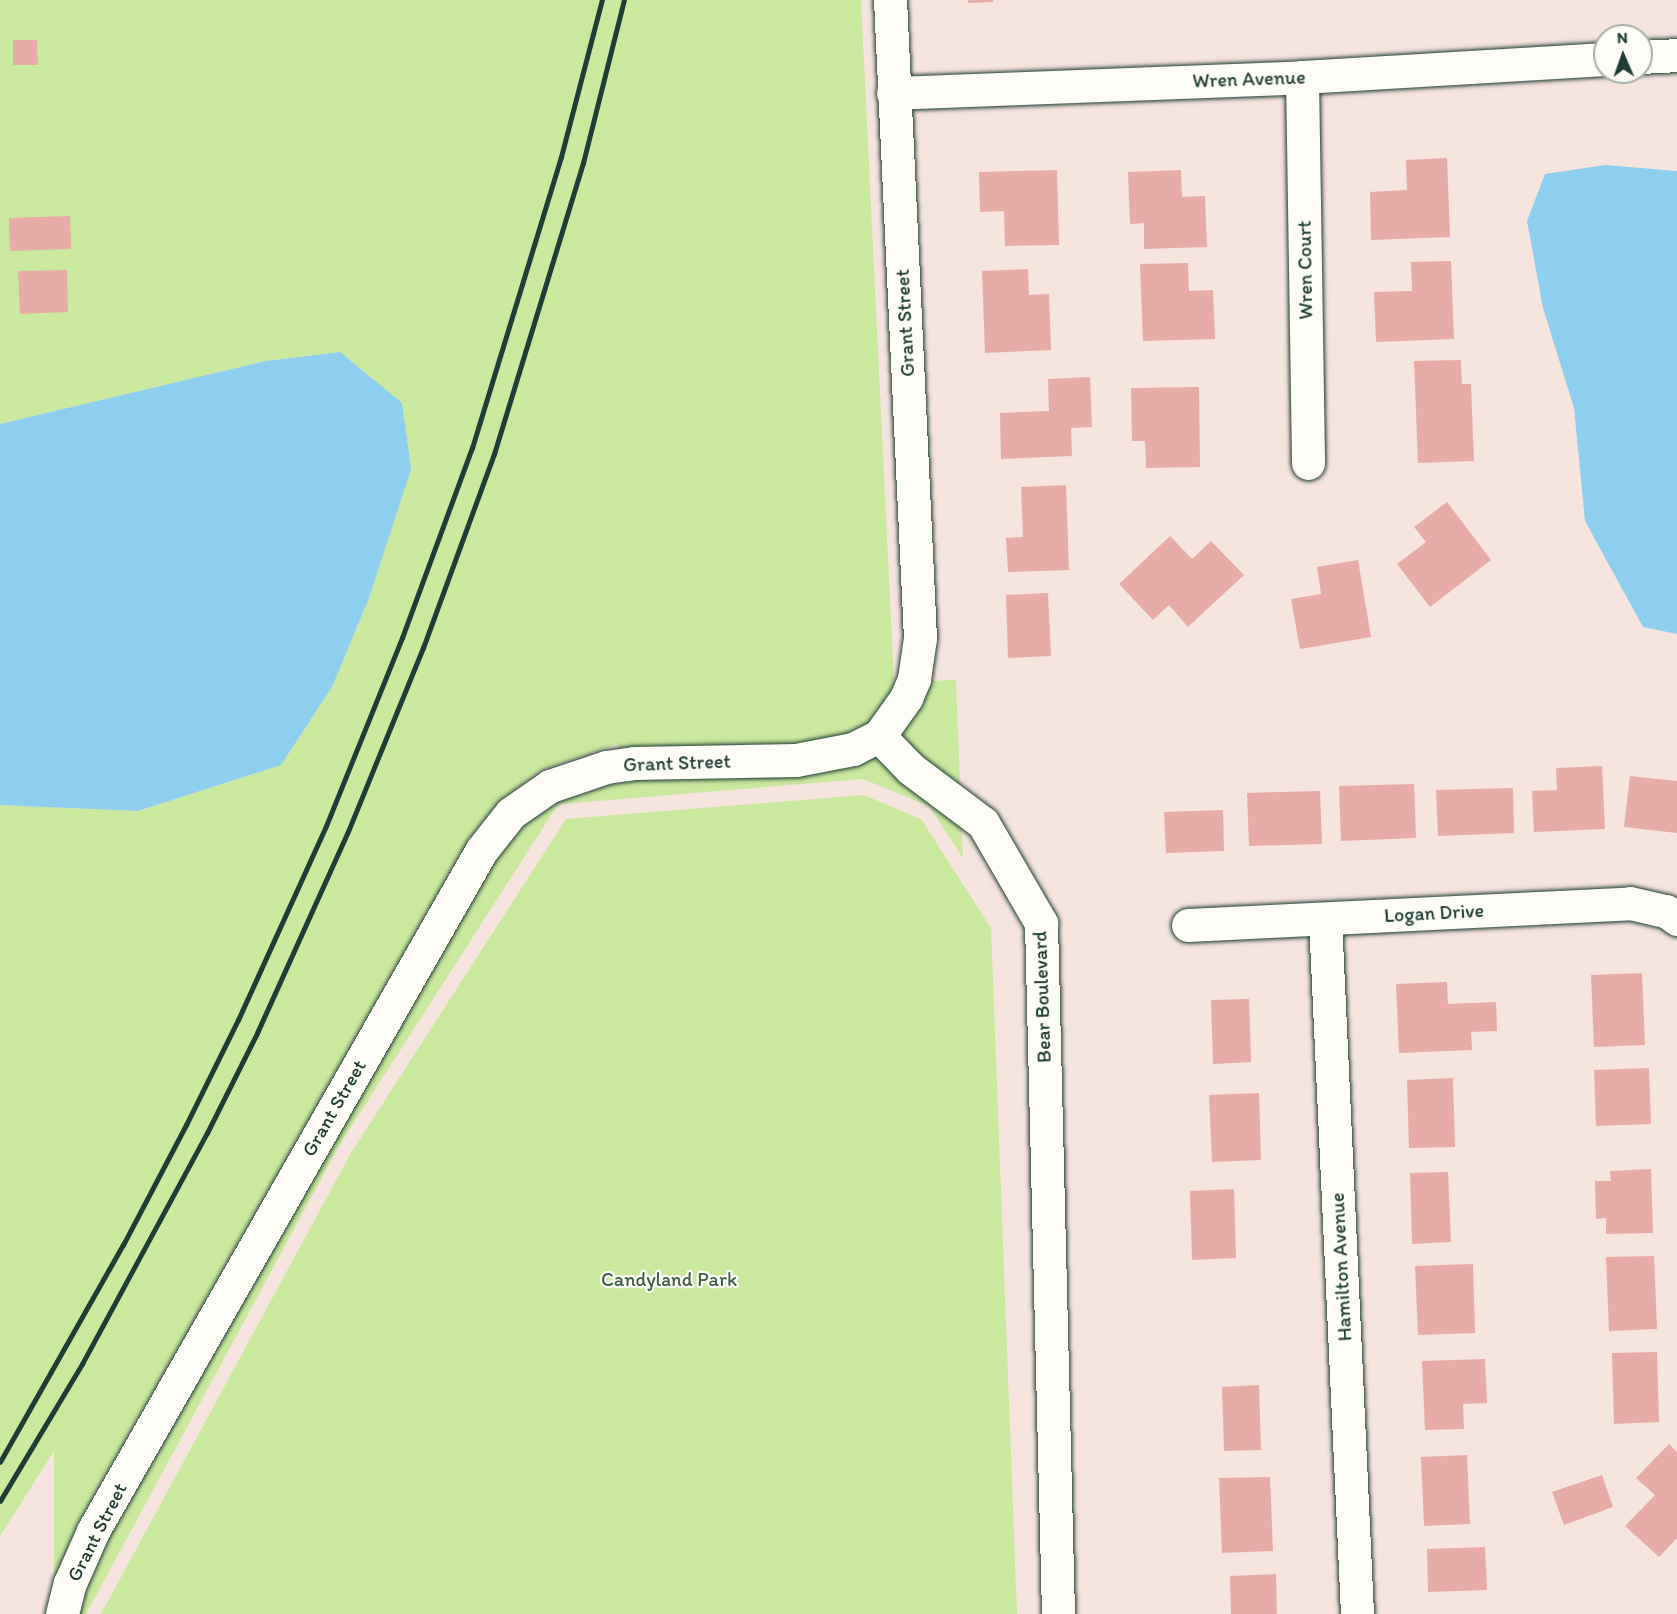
<!DOCTYPE html>
<style>
body{margin:0}
#map{position:relative;width:1677px;height:1614px;overflow:hidden;background:#f6e4df;font-family:Itim,sans-serif}
div>[style]{position:absolute}
.green>*{inset:0;background:#cbe89f}
.water>*{inset:0;background:#8eceef}
.building>*{inset:0;background:#e7aca7}
.roads{filter:drop-shadow(0 0 2px #1f3d34) drop-shadow(0 0 2px #1f3d34)}
.minor>*{height:33px;margin:-16.5px;padding:0 16.5px;transform-origin:16.5px;border-radius:16.5px;background:#fdfcf7}
.rail>*{height:4.5px;margin:-2.25px;padding:0 2.25px;transform-origin:2.25px;border-radius:2.25px;background:#1f3d34}
span{translate:-50% -50%;white-space:nowrap;text-align:center;line-height:1.15;-webkit-text-stroke:4.5px #fdfcf7;paint-order:stroke}
.street-label{font-size:20px;color:#1f3d34}
.park-label{font-size:20px;color:#415f49}
.north{position:absolute;left:1593px;top:24px;width:60px;height:60px;box-sizing:border-box;background:#fdfcf7;border:2px solid #a4b0a9;border-radius:50%;rotate:358deg;font-size:16px;font-weight:700;line-height:24px;text-align:center;color:#1f3d34}
.north::after{content:'';display:block;margin:auto;width:21px;height:27px;background:#1f3d34;clip-path:polygon(50% 0,100% 100%,50% 72%,0 100%)}
</style>
<div id="map">
<div class="green">
<i style="clip-path:polygon(0 0,861px 0,894px 682px,956px 680px,963px 858px,929px 806px,863px 779px,561px 804px,555px 809px,340px 1144px,86px 1614px,79px 1614px,85px 1591px,108px 1540px,493px 862px,522px 827px,557px 803px,627px 779px,617px 744px,541px 770px,500px 800px,467px 841px,79px 1521px,54px 1580px,54px 1451px,0 1536px,0 805px,138px 811px,281px 765px,332px 687px,369px 598px,339px 352px,266px 361px,0 424px)"></i>
<i style="clip-path:polygon(864px 795px,921px 819px,991px 928px,1017px 1614px,101px 1614px,351px 1153px,566px 819px)"></i>
</div>
<div class="water">
<i style="clip-path:polygon(1605px 165px,1677px 171px,1677px 634px,1643px 627px,1585px 521px,1574px 408px,1543px 308px,1527px 221px,1545px 174px)"></i>
<i style="clip-path:polygon(340px 352px,402px 403px,411px 469px,369px 598px,332px 687px,281px 765px,138px 811px,0 805px,0 424px,266px 361px)"></i>
</div>
<div class="building">
<i style="clip-path:polygon(968px 0,993px 0,993px 2px,968px 3px)"></i>
<i style="clip-path:polygon(13px 40px,37px 40px,38px 65px,13px 65px)"></i>
<i style="clip-path:polygon(1447px 158px,1450px 237px,1371px 240px,1370px 192px,1407px 190px,1406px 160px)"></i>
<i style="clip-path:polygon(1057px 170px,1059px 245px,1005px 246px,1004px 211px,980px 212px,979px 172px)"></i>
<i style="clip-path:polygon(1181px 170px,1182px 197px,1205px 196px,1207px 247px,1144px 249px,1144px 223px,1130px 224px,1128px 172px)"></i>
<i style="clip-path:polygon(70px 216px,71px 249px,10px 251px,9px 218px)"></i>
<i style="clip-path:polygon(1451px 261px,1454px 339px,1376px 342px,1374px 292px,1412px 291px,1411px 262px)"></i>
<i style="clip-path:polygon(1188px 263px,1189px 291px,1213px 290px,1215px 339px,1143px 341px,1140px 264px)"></i>
<i style="clip-path:polygon(1028px 269px,1029px 295px,1049px 294px,1051px 350px,985px 353px,982px 271px)"></i>
<i style="clip-path:polygon(67px 270px,68px 312px,20px 314px,18px 271px)"></i>
<i style="clip-path:polygon(1461px 360px,1462px 384px,1471px 384px,1474px 461px,1418px 463px,1414px 361px)"></i>
<i style="clip-path:polygon(1090px 377px,1092px 427px,1071px 428px,1072px 456px,1001px 459px,1000px 413px,1049px 411px,1048px 379px)"></i>
<i style="clip-path:polygon(1199px 387px,1200px 467px,1146px 468px,1145px 441px,1132px 441px,1131px 388px)"></i>
<i style="clip-path:polygon(1066px 485px,1069px 570px,1008px 572px,1006px 538px,1023px 537px,1021px 487px)"></i>
<i style="clip-path:polygon(1447px 502px,1491px 560px,1430px 607px,1397px 564px,1426px 542px,1414px 527px)"></i>
<i style="clip-path:polygon(1170px 536px,1192px 559px,1211px 541px,1244px 575px,1188px 627px,1169px 605px,1153px 620px,1119px 584px)"></i>
<i style="clip-path:polygon(1358px 560px,1371px 637px,1300px 649px,1291px 599px,1321px 594px,1317px 567px)"></i>
<i style="clip-path:polygon(1048px 593px,1051px 656px,1008px 658px,1006px 595px)"></i>
<i style="clip-path:polygon(1602px 766px,1605px 829px,1534px 832px,1532px 791px,1557px 790px,1556px 768px)"></i>
<i style="clip-path:polygon(1630px 776px,1677px 781px,1677px 833px,1624px 827px)"></i>
<i style="clip-path:polygon(1414px 784px,1416px 838px,1341px 841px,1339px 786px)"></i>
<i style="clip-path:polygon(1513px 788px,1514px 833px,1438px 836px,1436px 790px)"></i>
<i style="clip-path:polygon(1320px 791px,1322px 844px,1249px 846px,1247px 793px)"></i>
<i style="clip-path:polygon(1223px 810px,1224px 851px,1166px 853px,1164px 812px)"></i>
<i style="clip-path:polygon(1642px 973px,1645px 1045px,1594px 1047px,1591px 975px)"></i>
<i style="clip-path:polygon(1447px 982px,1448px 1004px,1496px 1002px,1497px 1031px,1471px 1032px,1472px 1050px,1399px 1053px,1396px 984px)"></i>
<i style="clip-path:polygon(1249px 999px,1251px 1062px,1213px 1064px,1211px 1000px)"></i>
<i style="clip-path:polygon(1649px 1068px,1651px 1124px,1596px 1126px,1594px 1070px)"></i>
<i style="clip-path:polygon(1453px 1078px,1455px 1147px,1409px 1148px,1407px 1080px)"></i>
<i style="clip-path:polygon(1259px 1093px,1261px 1160px,1212px 1162px,1209px 1095px)"></i>
<i style="clip-path:polygon(1651px 1169px,1653px 1233px,1606px 1234px,1606px 1218px,1596px 1219px,1595px 1181px,1611px 1181px,1610px 1171px)"></i>
<i style="clip-path:polygon(1448px 1172px,1451px 1242px,1412px 1244px,1410px 1173px)"></i>
<i style="clip-path:polygon(1234px 1189px,1236px 1258px,1192px 1260px,1190px 1191px)"></i>
<i style="clip-path:polygon(1654px 1256px,1657px 1329px,1609px 1331px,1606px 1257px)"></i>
<i style="clip-path:polygon(1473px 1264px,1475px 1333px,1418px 1335px,1415px 1266px)"></i>
<i style="clip-path:polygon(1657px 1352px,1659px 1422px,1614px 1424px,1612px 1353px)"></i>
<i style="clip-path:polygon(1485px 1359px,1487px 1403px,1463px 1404px,1464px 1429px,1425px 1430px,1422px 1361px)"></i>
<i style="clip-path:polygon(1259px 1385px,1261px 1450px,1224px 1451px,1222px 1387px)"></i>
<i style="clip-path:polygon(1669px 1444px,1677px 1452px,1677px 1538px,1659px 1557px,1625px 1526px,1655px 1495px,1636px 1478px)"></i>
<i style="clip-path:polygon(1467px 1455px,1470px 1524px,1424px 1526px,1421px 1457px)"></i>
<i style="clip-path:polygon(1602px 1475px,1613px 1507px,1564px 1525px,1552px 1492px)"></i>
<i style="clip-path:polygon(1270px 1477px,1273px 1551px,1222px 1553px,1219px 1478px)"></i>
<i style="clip-path:polygon(1485px 1547px,1487px 1590px,1428px 1592px,1427px 1549px)"></i>
<i style="clip-path:polygon(1276px 1574px,1277px 1614px,1231px 1614px,1230px 1576px)"></i>
</div>
<div class="roads">
<div class="minor">
<i style="left:1641px;top:57px;width:36px;rotate:-3deg"></i>
<i style="left:1302px;top:77px;width:386px;rotate:89.1deg"></i>
<i style="left:893px;top:93px;width:409px;rotate:-2.2deg"></i>
<i style="left:1302px;top:77px;width:304px;rotate:-3.4deg"></i>
<i style="left:879px;top:736px;width:46px;rotate:45.9deg"></i>
<i style="left:911px;top:769px;width:90px;rotate:36.9deg"></i>
<i style="left:983px;top:823px;width:116px;rotate:59.9deg"></i>
<i style="left:1041px;top:923px;width:691px;rotate:88.59deg"></i>
<i style="left:1325px;top:919px;width:696px;rotate:87.36deg"></i>
<i style="left:1188px;top:925px;width:443px;rotate:-2.8deg"></i>
<i style="left:1630px;top:903px;width:37px;rotate:13deg"></i>
<i style="left:1666px;top:911px;width:14px;rotate:36deg"></i>
<i style="left:62px;top:1614px;width:32px;rotate:-76deg"></i>
<i style="left:70px;top:1583px;width:57px;rotate:-66.1deg"></i>
<i style="left:93px;top:1531px;width:783px;rotate:-60.29deg"></i>
<i style="left:481px;top:851px;width:48px;rotate:-51.7deg"></i>
<i style="left:511px;top:813px;width:47px;rotate:-34.7deg"></i>
<i style="left:550px;top:786px;width:59px;rotate:-18.7deg"></i>
<i style="left:606px;top:767px;width:28px;rotate:-8deg"></i>
<i style="left:634px;top:763px;width:162px;rotate:-1.1deg"></i>
<i style="left:796px;top:760px;width:58px;rotate:-10.9deg"></i>
<i style="left:853px;top:749px;width:29px;rotate:-27deg"></i>
<i style="left:879px;top:736px;width:47px;rotate:-54.6deg"></i>
<i style="left:906px;top:698px;width:21px;rotate:-67deg"></i>
<i style="left:914px;top:679px;width:41px;rotate:-81.7deg"></i>
<i style="left:920px;top:638px;width:639px;rotate:-92.69deg"></i>
</div>
</div>
<div class="rail">
<i style="left:0;top:1462px;width:249px;rotate:-60.5deg"></i>
<i style="left:123px;top:1245px;width:136px;rotate:-62.3deg"></i>
<i style="left:186px;top:1125px;width:117px;rotate:-63.7deg"></i>
<i style="left:238px;top:1020px;width:213px;rotate:-65.6deg"></i>
<i style="left:326px;top:826px;width:203px;rotate:-68deg"></i>
<i style="left:402px;top:638px;width:202px;rotate:-69.8deg"></i>
<i style="left:472px;top:448px;width:304px;rotate:-73deg"></i>
<i style="left:561px;top:157px;width:162px;rotate:-75.4deg"></i>
<i style="left:0;top:1501px;width:160px;rotate:-59.1deg"></i>
<i style="left:82px;top:1364px;width:263px;rotate:-61.6deg"></i>
<i style="left:207px;top:1133px;width:112px;rotate:-63.4deg"></i>
<i style="left:257px;top:1033px;width:218px;rotate:-65.7deg"></i>
<i style="left:347px;top:834px;width:201px;rotate:-67.8deg"></i>
<i style="left:423px;top:648px;width:207px;rotate:-69.9deg"></i>
<i style="left:494px;top:454px;width:304px;rotate:-73deg"></i>
<i style="left:583px;top:163px;width:168px;rotate:-75.9deg"></i>
</div>
<div class="street-label">
<span style="left:1249px;top:79px;rotate:-2deg">Wren Avenue</span>
<span style="left:1305px;top:270px;rotate:-91deg">Wren Court</span>
<span style="left:905px;top:323px;rotate:-93deg">Grant Street</span>
<span style="left:677px;top:763px;rotate:-2deg">Grant Street</span>
<span style="left:1434px;top:913px;rotate:-3deg">Logan Drive</span>
<span style="left:1042px;top:997px;rotate:-92deg">Bear Boulevard</span>
<span style="left:334px;top:1108px;rotate:-60deg">Grant Street</span>
<span style="left:1341px;top:1267px;rotate:-93deg">Hamilton Avenue</span>
<span style="left:97px;top:1532px;rotate:-63deg">Grant Street</span>
</div>
<div class="park-label">
<span style="left:669px;top:1279px">Candyland Park</span>
</div>
<div class="north">N</div>
</div>
